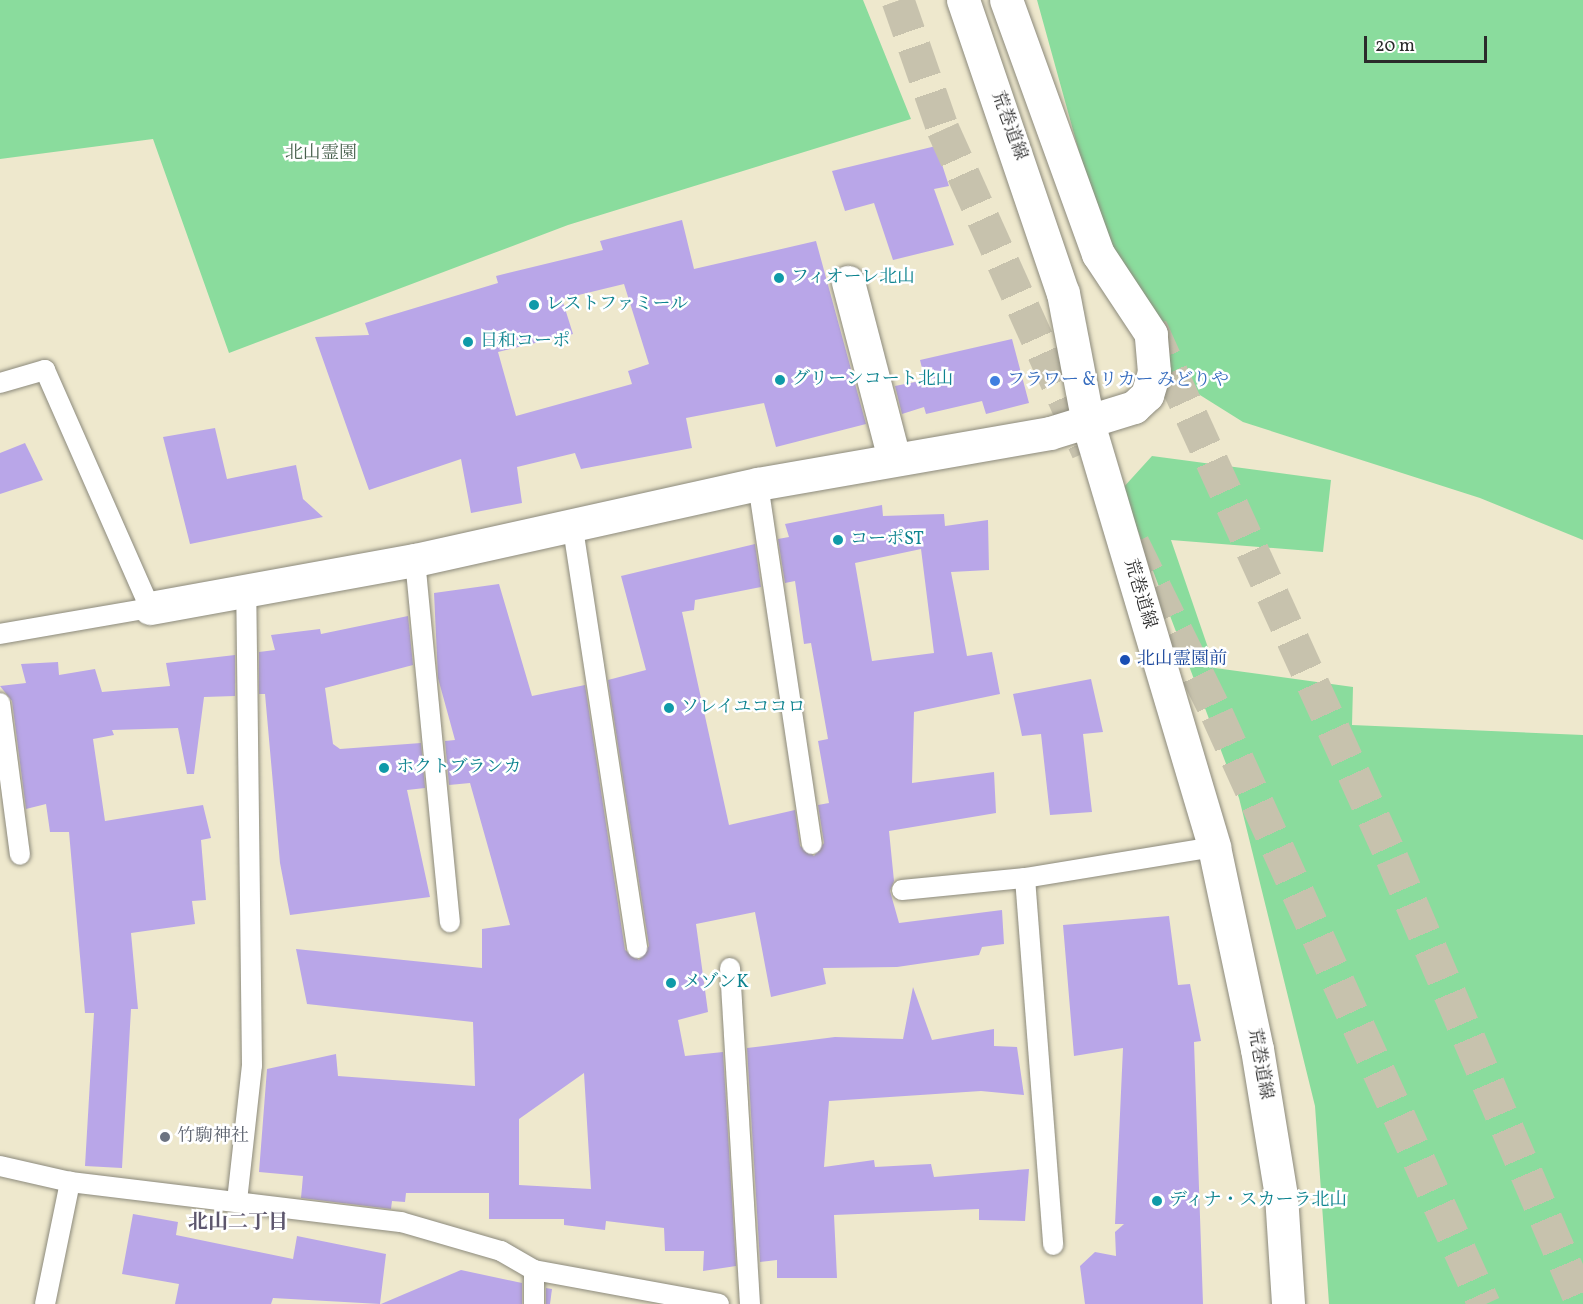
<!DOCTYPE html>
<meta charset="utf-8">
<style>
body{margin:0}
#map{position:relative;width:1583px;height:1304px;overflow:hidden;background:#eee8cd;font-family:Vollkorn,"Noto Serif JP",serif}
div>[style]{position:absolute}
.green>*{inset:0;background:#8adc9d}
.building>*{inset:0;background:#b9a6e8}
.secondary-tunnel>*{height:33px;margin-top:-16.5px;transform-origin:0;background:repeating-linear-gradient(90deg,#c7c2ad 0 33px,transparent 0 49px)}
.roads{filter:drop-shadow(0 0 2px #8c8a7c) drop-shadow(0 0 2px #8c8a7c)}
.lane>*{height:20px;margin:-10px;padding:0 10px;transform-origin:10px;border-radius:10px;background:#fff}
.street>*{height:33px;margin:-16.5px;padding:0 16.5px;transform-origin:16.5px;border-radius:16.5px;background:#fff}
.secondary>*{height:33px;margin:-16.5px;padding:0 16.5px;transform-origin:16.5px;border-radius:16.5px;background:#fff}
.dots>*{width:16px;height:16px;translate:-50% -50%;box-sizing:border-box;border:3px solid #fff;border-radius:50%}
span{translate:-50% -50%;white-space:nowrap;text-align:center;line-height:1.15;-webkit-text-stroke:5px #fff;paint-order:stroke}
.street-label{font-size:18px;color:#2b2b2b}
.park-label{font-size:18px;color:#48604d}
.culture-label{font-size:18px;color:#0d838f}
.left{translate:0 -50%;text-align:left}
.shop-label{font-size:18px;color:#366cbe}
.transit-label{font-size:18px;color:#164399}
.worship-label{font-size:18px;color:#5b616d}
.neighbourhood-label{font-size:20px;color:#5d566d;font-weight:700}
.scale{position:absolute;left:1364px;top:36px;width:123px;height:27px;box-sizing:border-box;border:3px solid #2b2b2b;border-top:0;padding-left:8px;font-size:18px;line-height:21px;white-space:nowrap;color:#2b2b2b;-webkit-text-stroke:4px #fff;paint-order:stroke}
</style>
<div id="map">
<div class="green">
<i style="clip-path:polygon(0 0,863px 0,911px 119px,568px 225px,229px 353px,153px 139px,0 159px)"></i>
<i style="clip-path:polygon(1037px 0,1583px 0,1583px 540px,1480px 498px,1243px 422px,1160px 370px,1099px 224px)"></i>
<i style="clip-path:polygon(1152px 456px,1331px 480px,1323px 552px,1171px 540px,1215px 668px,1353px 687px,1352px 725px,1583px 735px,1583px 1304px,1329px 1304px,1315px 1106px,1239px 798px,1122px 489px)"></i>
</div>
<div class="building">
<i style="clip-path:polygon(936px 146px,949px 186px,934px 189px,954px 245px,893px 260px,874px 203px,845px 211px,832px 171px)"></i>
<i style="clip-path:polygon(evenodd,682px 220px,694px 269px,816px 241px,866px 424px,776px 447px,764px 403px,686px 418px,692px 448px,581px 469px,575px 453px,517px 467px,522px 503px,471px 513px,461px 459px,369px 490px,315px 337px,369px 335px,365px 323px,498px 283px,496px 276px,603px 250px,600px 241px,682px 220px,624px 284px,649px 364px,628px 371px,632px 384px,516px 416px,498px 352px,573px 334px,562px 299px,624px 284px)"></i>
<i style="clip-path:polygon(1012px 339px,1029px 403px,986px 414px,982px 401px,926px 414px,924px 407px,902px 414px,895px 386px,925px 380px,920px 360px)"></i>
<i style="clip-path:polygon(215px 428px,227px 479px,296px 465px,303px 499px,323px 517px,190px 544px,163px 437px)"></i>
<i style="clip-path:polygon(25px 443px,43px 480px,0 494px,0 453px)"></i>
<i style="clip-path:polygon(evenodd,882px 505px,883px 516px,944px 514px,945px 526px,988px 520px,989px 570px,951px 572px,967px 656px,992px 652px,1000px 694px,914px 712px,912px 783px,994px 772px,996px 813px,889px 831px,894px 881px,890px 891px,899px 923px,1002px 910px,1004px 944px,982px 947px,979px 955px,897px 967px,823px 968px,826px 984px,771px 997px,755px 912px,696px 924px,708px 1012px,678px 1020px,685px 1056px,723px 1052px,736px 1266px,703px 1271px,704px 1251px,665px 1251px,664px 1228px,606px 1221px,605px 1230px,564px 1225px,564px 1219px,489px 1219px,489px 1193px,406px 1193px,405px 1202px,392px 1201px,391px 1209px,301px 1198px,303px 1176px,259px 1172px,267px 1069px,336px 1054px,338px 1076px,475px 1086px,473px 1022px,307px 1004px,296px 949px,482px 968px,482px 929px,510px 925px,470px 783px,449px 785px,445px 741px,455px 740px,438px 678px,434px 593px,499px 584px,532px 696px,585px 685px,625px 950px,639px 960px,649px 946px,608px 680px,646px 670px,621px 576px,755px 544px,761px 587px,695px 600px,694px 610px,682px 612px,729px 825px,795px 810px,800px 846px,814px 856px,824px 843px,818px 805px,829px 803px,818px 741px,828px 739px,811px 643px,804px 644px,795px 581px,785px 583px,778px 539px,789px 537px,785px 524px,882px 505px,921px 549px,934px 653px,872px 661px,855px 563px,921px 549px,882px 505px,584px 1073px,591px 1189px,519px 1185px,519px 1119px,584px 1073px)"></i>
<i style="clip-path:polygon(408px 616px,413px 665px,325px 688px,333px 744px,340px 749px,421px 743px,425px 788px,407px 790px,430px 897px,290px 915px,280px 863px,265px 694px,259px 694px,259px 652px,275px 650px,271px 635px,320px 629px,321px 634px)"></i>
<i style="clip-path:polygon(235px 655px,235px 696px,204px 697px,194px 774px,187px 774px,178px 728px,112px 730px,114px 735px,93px 739px,105px 821px,203px 805px,211px 838px,201px 840px,206px 900px,192px 901px,195px 924px,131px 933px,138px 1009px,131px 1009px,122px 1168px,85px 1166px,94px 1013px,85px 1013px,69px 832px,50px 832px,46px 804px,26px 809px,12px 701px,0 686px,26px 683px,21px 664px,58px 662px,59px 675px,95px 669px,102px 692px,170px 686px,166px 663px)"></i>
<i style="clip-path:polygon(1091px 679px,1103px 732px,1083px 734px,1092px 812px,1050px 815px,1041px 734px,1022px 736px,1013px 694px)"></i>
<i style="clip-path:polygon(1169px 916px,1178px 985px,1190px 984px,1201px 1041px,1194px 1042px,1203px 1304px,1085px 1304px,1080px 1266px,1095px 1252px,1116px 1256px,1115px 1232px,1124px 1224px,1115px 1224px,1123px 1048px,1074px 1056px,1063px 925px)"></i>
<i style="clip-path:polygon(913px 987px,932px 1040px,994px 1029px,994px 1046px,1017px 1047px,1024px 1095px,981px 1091px,829px 1101px,824px 1167px,874px 1160px,875px 1167px,931px 1164px,934px 1177px,1029px 1169px,1025px 1221px,979px 1220px,979px 1209px,834px 1215px,837px 1278px,777px 1278px,777px 1260px,760px 1262px,747px 1048px,835px 1037px,903px 1039px)"></i>
<i style="clip-path:polygon(133px 1214px,178px 1222px,176px 1235px,293px 1259px,297px 1236px,386px 1254px,380px 1304px,273px 1298px,271px 1304px,175px 1304px,179px 1284px,122px 1274px)"></i>
<i style="clip-path:polygon(461px 1270px,522px 1283px,522px 1304px,381px 1304px)"></i>
<i style="clip-path:polygon(546px 1288px,552px 1289px,550px 1304px,546px 1304px)"></i>
</div>
<div class="secondary-tunnel">
<i style="left:898px;top:0;width:137px;rotate:70.8deg"></i>
<i style="left:943px;top:129px;width:353px;rotate:65.8deg"></i>
<i style="left:1151px;top:327px;width:583px;rotate:65.59deg"></i>
<i style="left:1392px;top:858px;width:485px;rotate:66.9deg"></i>
<i style="left:1133px;top:543px;width:191px;rotate:63.8deg"></i>
<i style="left:1217px;top:714px;width:648px;rotate:65.65deg"></i>
</div>
<div class="roads">
<div class="lane">
<i style="left:0;top:383px;width:47px;rotate:-16.1deg"></i>
<i style="left:45px;top:370px;width:260px;rotate:66.2deg"></i>
<i style="left:150px;top:608px;width:152px;rotate:170.2deg"></i>
<i style="left:758px;top:484px;width:364px;rotate:81.5deg"></i>
<i style="left:572px;top:522px;width:431px;rotate:81.3deg"></i>
<i style="left:415px;top:560px;width:364px;rotate:84.5deg"></i>
<i style="left:0;top:703px;width:153px;rotate:82.5deg"></i>
<i style="left:1025px;top:878px;width:192px;rotate:-9.3deg"></i>
<i style="left:902px;top:890px;width:124px;rotate:-5.6deg"></i>
<i style="left:1025px;top:878px;width:368px;rotate:85.6deg"></i>
<i style="left:730px;top:968px;width:337px;rotate:86.6deg"></i>
<i style="left:0;top:1166px;width:72px;rotate:12.9deg"></i>
<i style="left:237px;top:1201px;width:137px;rotate:-83.7deg"></i>
<i style="left:252px;top:1065px;width:474px;rotate:-90.7deg"></i>
<i style="left:45px;top:1304px;width:125px;rotate:-78.4deg"></i>
<i style="left:70px;top:1182px;width:333px;rotate:6.9deg"></i>
<i style="left:401px;top:1222px;width:104px;rotate:16.2deg"></i>
<i style="left:501px;top:1251px;width:38px;rotate:30deg"></i>
<i style="left:534px;top:1304px;width:34px;rotate:-90deg"></i>
<i style="left:534px;top:1270px;width:188px;rotate:10.4deg"></i>
</div>
<div class="street">
<i style="left:848px;top:282px;width:182px;rotate:75.4deg"></i>
<i style="left:150px;top:608px;width:269px;rotate:-10.3deg"></i>
<i style="left:415px;top:560px;width:351px;rotate:-12.5deg"></i>
<i style="left:758px;top:484px;width:296px;rotate:-9.9deg"></i>
<i style="left:1050px;top:433px;width:88px;rotate:-17.2deg"></i>
<i style="left:1134px;top:407px;width:18px;rotate:-43deg"></i>
<i style="left:1147px;top:395px;width:24px;rotate:-73deg"></i>
<i style="left:1154px;top:372px;width:38px;rotate:-95deg"></i>
<i style="left:1151px;top:334px;width:96px;rotate:-123.5deg"></i>
<i style="left:1098px;top:254px;width:270px;rotate:-109.9deg"></i>
</div>
<div class="secondary">
<i style="left:963px;top:0;width:310px;rotate:71.2deg"></i>
<i style="left:1063px;top:293px;width:132px;rotate:79.1deg"></i>
<i style="left:1088px;top:423px;width:442px;rotate:73.4deg"></i>
<i style="left:1214px;top:847px;width:207px;rotate:78deg"></i>
<i style="left:1257px;top:1049px;width:148px;rotate:80.7deg"></i>
<i style="left:1281px;top:1195px;width:109px;rotate:86.3deg"></i>
</div>
</div>
<div class="dots">
<i style="left:779px;top:278px;background:#0f9aa8"></i>
<i style="left:534px;top:305px;background:#0f9aa8"></i>
<i style="left:468px;top:342px;background:#0f9aa8"></i>
<i style="left:780px;top:380px;background:#0f9aa8"></i>
<i style="left:995px;top:381px;background:#3f7fe0"></i>
<i style="left:838px;top:540px;background:#0f9aa8"></i>
<i style="left:1125px;top:660px;background:#1a4fb4"></i>
<i style="left:669px;top:708px;background:#0f9aa8"></i>
<i style="left:384px;top:768px;background:#0f9aa8"></i>
<i style="left:671px;top:983px;background:#0f9aa8"></i>
<i style="left:165px;top:1137px;background:#6b7280"></i>
<i style="left:1157px;top:1201px;background:#0f9aa8"></i>
</div>
<div class="street-label">
<span style="left:1008px;top:126px;rotate:70deg">荒巻道線</span>
<span style="left:1139px;top:594px;rotate:73deg">荒巻道線</span>
<span style="left:1259px;top:1064px;rotate:80deg">荒巻道線</span>
</div>
<div class="park-label">
<span style="left:321px;top:154px">北山霊園</span>
</div>
<div class="culture-label">
<span class="left" style="left:791px;top:278px">フィオーレ北山</span>
<span class="left" style="left:546px;top:305px">レストファミール</span>
<span class="left" style="left:480px;top:342px">日和コーポ</span>
<span class="left" style="left:792px;top:380px">グリーンコート北山</span>
<span class="left" style="left:850px;top:540px">コーポST</span>
<span class="left" style="left:681px;top:708px">ソレイユココロ</span>
<span class="left" style="left:396px;top:768px">ホクトブランカ</span>
<span class="left" style="left:683px;top:983px">メゾンK</span>
<span class="left" style="left:1169px;top:1201px">ディナ・スカーラ北山</span>
</div>
<div class="shop-label">
<span class="left" style="left:1007px;top:381px">フラワー &amp; リカー みどりや</span>
</div>
<div class="transit-label">
<span class="left" style="left:1137px;top:660px">北山霊園前</span>
</div>
<div class="worship-label">
<span class="left" style="left:177px;top:1137px">竹駒神社</span>
</div>
<div class="neighbourhood-label">
<span style="left:238px;top:1223px">北山二丁目</span>
</div>
<div class="scale">20 m</div>
</div>
